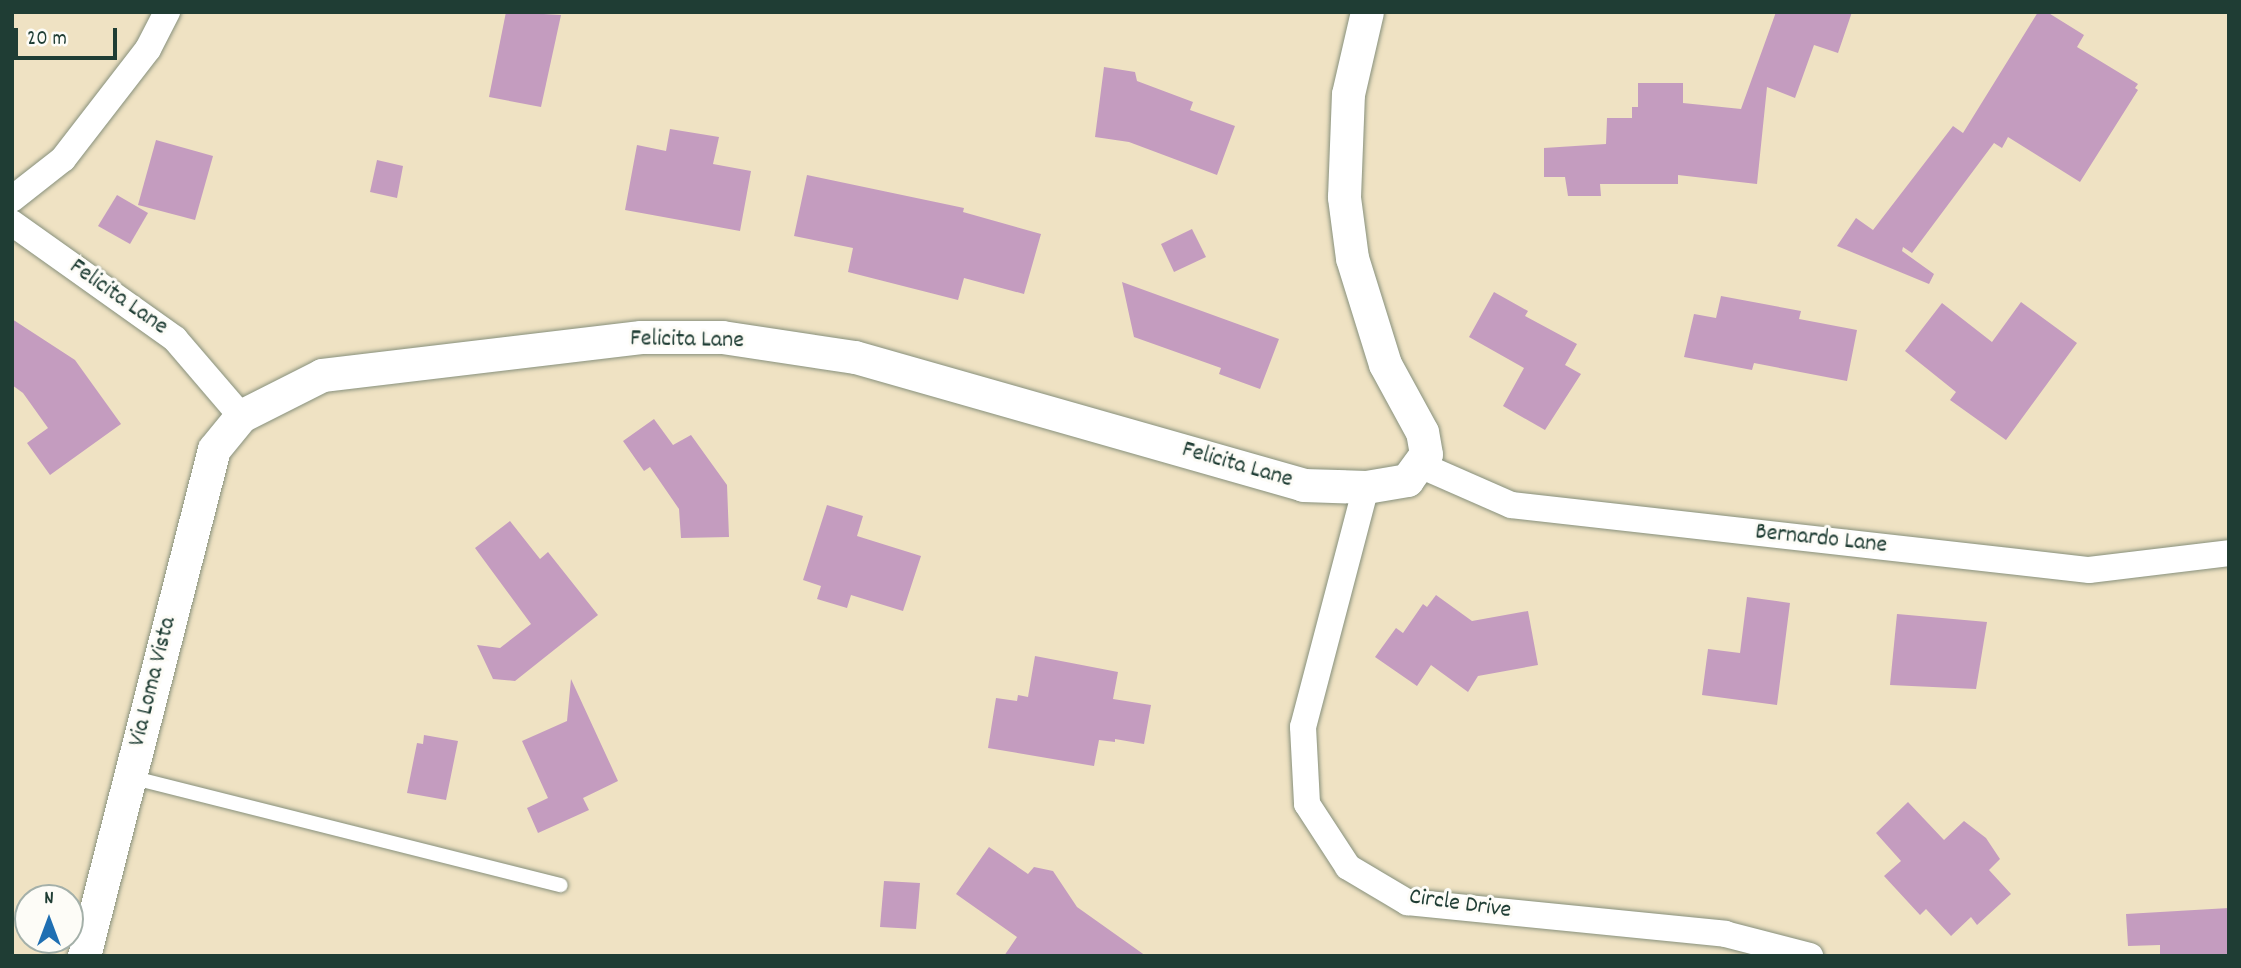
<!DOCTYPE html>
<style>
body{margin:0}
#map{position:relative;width:2241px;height:968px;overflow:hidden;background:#efe2c3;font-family:Dekko,sans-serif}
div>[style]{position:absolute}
.building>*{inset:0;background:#c49cbf}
.roads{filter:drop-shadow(0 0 2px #87907c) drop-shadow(0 0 2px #87907c)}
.service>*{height:14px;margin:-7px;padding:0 7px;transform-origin:7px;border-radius:7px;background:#fff}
.minor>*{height:26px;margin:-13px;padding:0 13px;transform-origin:13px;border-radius:13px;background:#fff}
.tertiary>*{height:33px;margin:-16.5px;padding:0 16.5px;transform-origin:16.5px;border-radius:16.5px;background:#fff}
span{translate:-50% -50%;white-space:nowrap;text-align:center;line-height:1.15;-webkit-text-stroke:6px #fdfcf7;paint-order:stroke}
.street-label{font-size:24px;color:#1f3d34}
.frame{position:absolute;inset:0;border:14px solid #1f3d34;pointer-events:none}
.north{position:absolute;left:14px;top:884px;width:70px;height:70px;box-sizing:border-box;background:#fdfcf7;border:2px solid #a4b0a9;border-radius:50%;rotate:0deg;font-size:19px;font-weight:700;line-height:28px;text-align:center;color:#1f3d34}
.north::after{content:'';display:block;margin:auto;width:24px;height:32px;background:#1f6fb2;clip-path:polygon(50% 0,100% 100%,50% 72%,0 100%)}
.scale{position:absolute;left:14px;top:28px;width:103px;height:32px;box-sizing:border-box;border:4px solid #1f3d34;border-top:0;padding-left:9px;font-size:21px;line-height:24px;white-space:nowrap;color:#1f3d34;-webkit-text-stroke:5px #fdfcf7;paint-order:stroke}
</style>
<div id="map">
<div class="building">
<i style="clip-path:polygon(506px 12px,561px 15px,541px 107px,489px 97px)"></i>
<i style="clip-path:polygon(1776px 12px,1852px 12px,1838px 53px,1814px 45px,1795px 98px,1767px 87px,1757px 184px,1678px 175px,1678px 184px,1600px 184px,1601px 196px,1568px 196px,1565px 177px,1544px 177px,1544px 148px,1606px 144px,1607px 118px,1632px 118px,1632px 107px,1638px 107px,1638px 83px,1683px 83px,1683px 103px,1741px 109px)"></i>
<i style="clip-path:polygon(2038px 12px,2047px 12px,2084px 35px,2077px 47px,2138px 84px,2135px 88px,2138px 90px,2080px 182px,2008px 137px,2002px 148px,1994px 143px,1912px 253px,1903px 247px,1902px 251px,1934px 274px,1929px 284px,1837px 246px,1856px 218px,1873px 230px,1953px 126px,1963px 133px)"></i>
<i style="clip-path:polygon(1104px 67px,1135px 72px,1137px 81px,1193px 102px,1190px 110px,1235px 126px,1217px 175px,1129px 142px,1095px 137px)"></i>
<i style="clip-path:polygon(670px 129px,719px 137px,713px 164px,751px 171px,740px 231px,625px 210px,637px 145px,666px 151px)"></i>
<i style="clip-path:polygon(156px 140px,213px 156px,195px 220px,138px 205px)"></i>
<i style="clip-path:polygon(377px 160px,403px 166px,397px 198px,370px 192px)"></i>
<i style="clip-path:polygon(807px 175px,964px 208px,963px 212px,1041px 234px,1024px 294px,964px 278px,958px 300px,848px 272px,853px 248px,794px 236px)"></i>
<i style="clip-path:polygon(117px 195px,148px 213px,130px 244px,98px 226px)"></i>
<i style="clip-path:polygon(1192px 229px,1206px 257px,1174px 272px,1161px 244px)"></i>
<i style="clip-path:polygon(1122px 282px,1279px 339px,1260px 389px,1219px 374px,1221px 368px,1134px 337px)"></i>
<i style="clip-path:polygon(1494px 292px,1528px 311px,1525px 316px,1577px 344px,1565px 365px,1581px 374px,1545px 430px,1503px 406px,1524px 368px,1469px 337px)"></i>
<i style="clip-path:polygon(1721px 296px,1801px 311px,1799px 319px,1857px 330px,1847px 381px,1754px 363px,1752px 370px,1684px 357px,1694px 314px,1716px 318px)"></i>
<i style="clip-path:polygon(2021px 302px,2077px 343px,2006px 440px,1950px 400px,1956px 392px,1905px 351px,1942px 303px,1992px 342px)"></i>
<i style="clip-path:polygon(12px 319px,75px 360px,121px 424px,50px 475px,27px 443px,48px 428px,23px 393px,12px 385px)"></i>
<i style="clip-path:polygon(654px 419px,673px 445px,691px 435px,727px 485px,729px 537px,681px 538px,679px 509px,650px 467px,644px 471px,623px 441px)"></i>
<i style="clip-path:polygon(827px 505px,863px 516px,857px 536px,921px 556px,903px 611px,851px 595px,847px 608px,817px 599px,821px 586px,803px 580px)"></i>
<i style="clip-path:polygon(510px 521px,540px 559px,548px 552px,598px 615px,515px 681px,493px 679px,477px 645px,500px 648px,531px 624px,475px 548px)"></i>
<i style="clip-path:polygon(1436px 595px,1472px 621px,1528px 611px,1538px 665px,1478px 676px,1468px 692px,1431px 665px,1417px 686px,1375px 657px,1396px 628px,1403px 633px,1423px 604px,1427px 607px)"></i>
<i style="clip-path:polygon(1747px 597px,1790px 603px,1777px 705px,1702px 695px,1708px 649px,1740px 653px)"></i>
<i style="clip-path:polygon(1897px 614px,1987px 622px,1976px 689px,1890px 685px)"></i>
<i style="clip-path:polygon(1035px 656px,1118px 672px,1113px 699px,1151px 705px,1144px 744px,1115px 739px,1115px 742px,1099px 740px,1094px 766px,988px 748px,996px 698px,1017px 701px,1018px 695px,1028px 697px)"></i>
<i style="clip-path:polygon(571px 679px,618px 781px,583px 798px,589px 810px,538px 833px,527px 808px,548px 798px,522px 741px,567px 721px)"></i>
<i style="clip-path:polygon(424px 735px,458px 741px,446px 800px,407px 793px,417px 743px,423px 744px)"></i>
<i style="clip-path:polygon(1908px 802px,1944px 840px,1964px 821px,1986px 838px,2000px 859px,1989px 870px,2011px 894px,1977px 925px,1971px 917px,1951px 936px,1926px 909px,1920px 915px,1884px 876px,1901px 861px,1876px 833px)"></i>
<i style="clip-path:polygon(989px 847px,1028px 874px,1034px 867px,1053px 871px,1077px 907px,1146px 956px,1004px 956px,1017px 937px,956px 894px)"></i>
<i style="clip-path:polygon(884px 881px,920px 883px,916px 929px,880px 927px)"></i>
<i style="clip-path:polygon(2229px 908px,2229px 956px,2160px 956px,2160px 945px,2128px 946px,2126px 914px)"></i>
</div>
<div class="roads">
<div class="service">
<i style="left:130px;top:777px;width:444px;rotate:14.1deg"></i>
</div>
<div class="minor">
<i style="left:12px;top:199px;width:65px;rotate:-38.1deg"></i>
<i style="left:63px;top:159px;width:139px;rotate:-52.3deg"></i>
<i style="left:148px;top:49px;width:42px;rotate:-62.8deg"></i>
<i style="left:12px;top:223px;width:200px;rotate:35.4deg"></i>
<i style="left:175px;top:339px;width:101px;rotate:49.4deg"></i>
<i style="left:1420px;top:465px;width:99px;rotate:23.7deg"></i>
<i style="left:1511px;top:505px;width:582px;rotate:6.42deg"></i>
<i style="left:2089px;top:570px;width:141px;rotate:-6.9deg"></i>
<i style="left:1366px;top:487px;width:248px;rotate:104.7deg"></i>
<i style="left:1303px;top:727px;width:77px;rotate:87deg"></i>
<i style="left:1307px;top:804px;width:75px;rotate:56.9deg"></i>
<i style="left:1348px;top:867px;width:69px;rotate:30.7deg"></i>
<i style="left:1407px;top:902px;width:320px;rotate:5.7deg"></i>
<i style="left:1725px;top:934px;width:88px;rotate:14.5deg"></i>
</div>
<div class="tertiary">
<i style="left:84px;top:956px;width:523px;rotate:-75.62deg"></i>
<i style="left:214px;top:449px;width:43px;rotate:-50.7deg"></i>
<i style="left:241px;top:416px;width:91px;rotate:-26.8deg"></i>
<i style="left:322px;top:375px;width:321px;rotate:-6.8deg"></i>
<i style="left:641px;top:337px;width:81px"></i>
<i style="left:722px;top:337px;width:134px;rotate:8.6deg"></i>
<i style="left:855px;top:357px;width:466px;rotate:15.9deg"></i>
<i style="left:1303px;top:485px;width:63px;rotate:1.8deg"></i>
<i style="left:1366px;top:487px;width:42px;rotate:-9.7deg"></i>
<i style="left:1407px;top:480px;width:32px;rotate:-54deg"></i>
<i style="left:1426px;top:454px;width:22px;rotate:-100deg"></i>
<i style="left:1422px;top:432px;width:77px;rotate:-118.6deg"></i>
<i style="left:1385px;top:364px;width:111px;rotate:-107.3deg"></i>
<i style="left:1352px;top:258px;width:62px;rotate:-97.5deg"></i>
<i style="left:1344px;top:197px;width:103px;rotate:-87.8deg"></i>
<i style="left:1348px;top:94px;width:84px;rotate:-77deg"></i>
</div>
</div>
<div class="street-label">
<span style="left:118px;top:298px;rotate:35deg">Felicita Lane</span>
<span style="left:687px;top:341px;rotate:1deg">Felicita Lane</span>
<span style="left:1237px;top:466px;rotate:16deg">Felicita Lane</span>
<span style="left:1821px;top:540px;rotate:6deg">Bernardo Lane</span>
<span style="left:154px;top:682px;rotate:-76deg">Via Loma Vista</span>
<span style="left:1460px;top:905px;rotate:8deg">Circle Drive</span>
</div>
<div class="frame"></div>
<div class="north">N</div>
<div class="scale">20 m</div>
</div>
